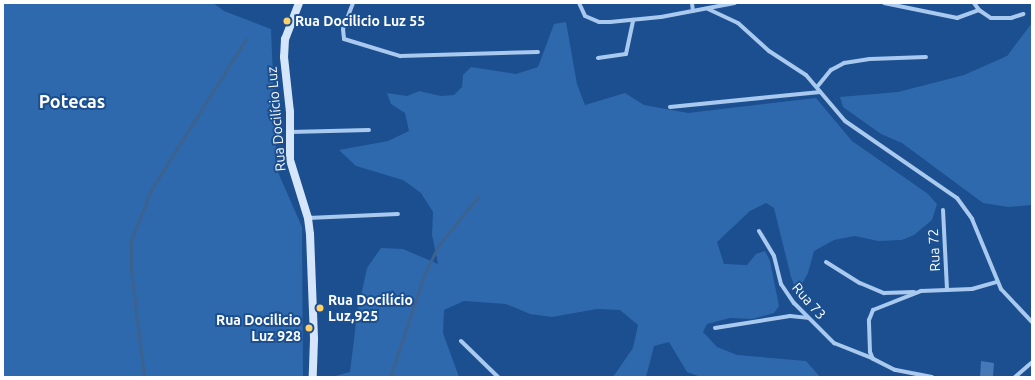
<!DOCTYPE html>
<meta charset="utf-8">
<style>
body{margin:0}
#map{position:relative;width:1035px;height:380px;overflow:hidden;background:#1b4f8f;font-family:Ubuntu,sans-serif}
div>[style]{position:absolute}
.green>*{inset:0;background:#2e69ad}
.stream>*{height:2.5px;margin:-1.25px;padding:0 1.25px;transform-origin:1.25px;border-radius:1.25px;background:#3c6290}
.building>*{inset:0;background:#4478b7}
.street>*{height:4px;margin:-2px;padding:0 2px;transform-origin:2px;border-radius:2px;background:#a9c9ee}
.secondary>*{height:8px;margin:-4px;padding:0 4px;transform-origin:4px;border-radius:4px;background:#d6e6fa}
.dots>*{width:11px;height:11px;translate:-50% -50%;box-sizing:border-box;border:2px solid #1b4f8f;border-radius:50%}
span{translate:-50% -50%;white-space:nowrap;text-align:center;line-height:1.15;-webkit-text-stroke:4px #1b4f8f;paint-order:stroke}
.poi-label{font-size:14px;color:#fff;font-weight:700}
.left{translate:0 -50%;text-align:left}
.right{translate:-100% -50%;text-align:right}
.street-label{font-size:14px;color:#fff}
.district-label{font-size:18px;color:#fff;font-weight:700}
.frame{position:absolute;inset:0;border:4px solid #fff;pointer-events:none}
</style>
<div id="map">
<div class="green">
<i style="clip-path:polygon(3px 3px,213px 3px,224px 11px,271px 29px,277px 170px,302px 227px,303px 377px,3px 377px)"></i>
<i style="clip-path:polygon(566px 22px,577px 84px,585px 105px,625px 93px,644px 105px,688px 113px,816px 98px,852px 141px,928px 194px,937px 204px,932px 220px,914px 235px,902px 240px,878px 241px,855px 236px,834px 240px,814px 251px,808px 273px,797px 293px,791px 277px,774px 208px,766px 203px,750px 211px,717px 242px,724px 264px,747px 265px,756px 254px,765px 251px,770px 261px,779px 306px,774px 313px,752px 319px,730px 318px,707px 324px,703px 332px,717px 347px,737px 355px,806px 361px,820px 377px,701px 377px,687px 372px,669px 342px,654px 346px,646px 377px,613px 377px,633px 348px,638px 325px,620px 310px,597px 309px,552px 317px,530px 314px,506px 304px,464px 301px,444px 310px,443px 333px,459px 377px,332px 377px,350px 372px,357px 314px,367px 268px,381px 248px,403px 249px,438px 264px,432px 235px,433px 212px,421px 193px,403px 180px,356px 166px,339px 150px,388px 141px,409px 131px,405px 113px,391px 104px,387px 93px,407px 96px,419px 91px,441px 96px,454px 95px,462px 87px,463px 75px,471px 67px,516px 74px,538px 67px,554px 24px)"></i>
<i style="clip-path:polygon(1032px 23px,1032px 205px,1008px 207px,983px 203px,902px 143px,881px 134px,843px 107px,840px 97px,898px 92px,964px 75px,1007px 56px)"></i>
</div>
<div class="stream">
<i style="left:144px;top:377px;width:109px;rotate:-96.9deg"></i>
<i style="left:131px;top:269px;width:28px;rotate:-90deg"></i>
<i style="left:131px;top:241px;width:55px;rotate:-68.6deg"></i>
<i style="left:151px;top:190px;width:178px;rotate:-57.8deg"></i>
<i style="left:390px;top:377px;width:110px;rotate:-71.4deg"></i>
<i style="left:425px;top:273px;width:30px;rotate:-64deg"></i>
<i style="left:438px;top:246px;width:63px;rotate:-50.8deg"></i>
</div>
<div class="building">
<i style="clip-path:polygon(981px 361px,994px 363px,993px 377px,980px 377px)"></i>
</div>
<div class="street">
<i style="left:353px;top:3px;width:28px;rotate:111deg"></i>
<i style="left:343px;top:29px;width:10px;rotate:84deg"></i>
<i style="left:344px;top:39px;width:59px;rotate:16.9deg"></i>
<i style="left:400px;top:56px;width:138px;rotate:-1.7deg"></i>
<i style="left:579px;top:3px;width:14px;rotate:65deg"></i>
<i style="left:585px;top:16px;width:15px;rotate:23deg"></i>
<i style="left:599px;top:22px;width:11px"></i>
<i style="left:610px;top:22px;width:51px;rotate:-5.6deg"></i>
<i style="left:661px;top:17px;width:75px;rotate:-10.7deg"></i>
<i style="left:692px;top:3px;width:8px;rotate:83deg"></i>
<i style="left:884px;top:3px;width:75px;rotate:11.6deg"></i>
<i style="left:957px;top:18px;width:23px;rotate:-20deg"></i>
<i style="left:974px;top:3px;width:9px;rotate:54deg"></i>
<i style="left:979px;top:10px;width:14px;rotate:34deg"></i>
<i style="left:991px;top:18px;width:20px"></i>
<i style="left:1011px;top:18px;width:13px;rotate:-18deg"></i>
<i style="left:708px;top:9px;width:33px;rotate:25deg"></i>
<i style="left:738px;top:23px;width:42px;rotate:42.1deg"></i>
<i style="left:769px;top:51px;width:44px;rotate:33deg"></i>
<i style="left:806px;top:75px;width:60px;rotate:49.7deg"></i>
<i style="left:845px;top:121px;width:136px;rotate:34.5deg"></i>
<i style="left:957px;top:198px;width:26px;rotate:54deg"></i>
<i style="left:972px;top:219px;width:76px;rotate:67.5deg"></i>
<i style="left:1001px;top:289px;width:45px;rotate:46.8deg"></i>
<i style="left:598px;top:58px;width:28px;rotate:-8deg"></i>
<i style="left:626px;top:54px;width:35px;rotate:-78deg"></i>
<i style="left:817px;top:87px;width:22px;rotate:-51deg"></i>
<i style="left:831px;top:70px;width:15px;rotate:-28deg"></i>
<i style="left:844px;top:63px;width:26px;rotate:-9deg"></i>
<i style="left:870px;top:59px;width:56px;rotate:-2deg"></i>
<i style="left:670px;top:107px;width:151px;rotate:-5.7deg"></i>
<i style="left:290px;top:132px;width:79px;rotate:-1.5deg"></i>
<i style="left:943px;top:210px;width:80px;rotate:87.1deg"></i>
<i style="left:308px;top:218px;width:90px;rotate:-2.5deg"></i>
<i style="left:759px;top:231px;width:29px;rotate:59deg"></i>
<i style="left:774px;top:256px;width:29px;rotate:76deg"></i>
<i style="left:781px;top:284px;width:23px;rotate:56deg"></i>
<i style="left:794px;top:303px;width:57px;rotate:45deg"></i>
<i style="left:834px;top:343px;width:41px;rotate:21.5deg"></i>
<i style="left:826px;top:262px;width:40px;rotate:32deg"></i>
<i style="left:860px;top:283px;width:26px;rotate:23deg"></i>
<i style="left:884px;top:293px;width:30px;rotate:-2deg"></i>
<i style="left:715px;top:328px;width:76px;rotate:-9.1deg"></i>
<i style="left:790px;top:316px;width:18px;rotate:6deg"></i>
<i style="left:461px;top:341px;width:52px;rotate:44.2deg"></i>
<i style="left:932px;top:377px;width:38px;rotate:-169deg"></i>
<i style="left:895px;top:370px;width:25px;rotate:-153deg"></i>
<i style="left:873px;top:359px;width:8px;rotate:-113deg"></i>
<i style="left:870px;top:352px;width:32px;rotate:-92deg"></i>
<i style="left:869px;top:320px;width:11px;rotate:-68deg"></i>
<i style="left:873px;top:310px;width:52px;rotate:-21.6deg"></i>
<i style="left:921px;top:291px;width:51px;rotate:-2.2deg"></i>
<i style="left:972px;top:289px;width:26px;rotate:-16deg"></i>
<i style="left:1015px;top:377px;width:23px;rotate:-41deg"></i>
</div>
<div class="secondary">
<i style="left:299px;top:3px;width:39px;rotate:111deg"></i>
<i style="left:285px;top:39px;width:18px;rotate:93deg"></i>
<i style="left:284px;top:57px;width:55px;rotate:83.8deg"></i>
<i style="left:290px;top:112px;width:48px;rotate:90deg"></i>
<i style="left:290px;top:160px;width:61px;rotate:72.8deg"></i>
<i style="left:308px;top:218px;width:16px;rotate:83deg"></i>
<i style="left:310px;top:234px;width:105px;rotate:87.8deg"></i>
<i style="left:314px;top:339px;width:38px;rotate:92deg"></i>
</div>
<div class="dots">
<i style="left:287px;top:21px;background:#ffd166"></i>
<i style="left:320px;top:308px;background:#ffd166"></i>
<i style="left:309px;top:328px;background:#ffd166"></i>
</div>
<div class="poi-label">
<span class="left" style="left:295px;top:21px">Rua Docilicio Luz 55</span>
<span class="left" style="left:328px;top:308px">Rua Docilício<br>Luz,925</span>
<span class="right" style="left:301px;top:328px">Rua Docilicio<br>Luz 928</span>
</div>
<div class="street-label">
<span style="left:276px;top:119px;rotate:-95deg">Rua Docilício Luz</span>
<span style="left:934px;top:250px;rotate:-93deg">Rua 72</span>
<span style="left:809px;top:301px;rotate:49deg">Rua 73</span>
</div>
<div class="district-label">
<span style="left:72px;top:101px">Potecas</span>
</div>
<div class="frame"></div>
</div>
